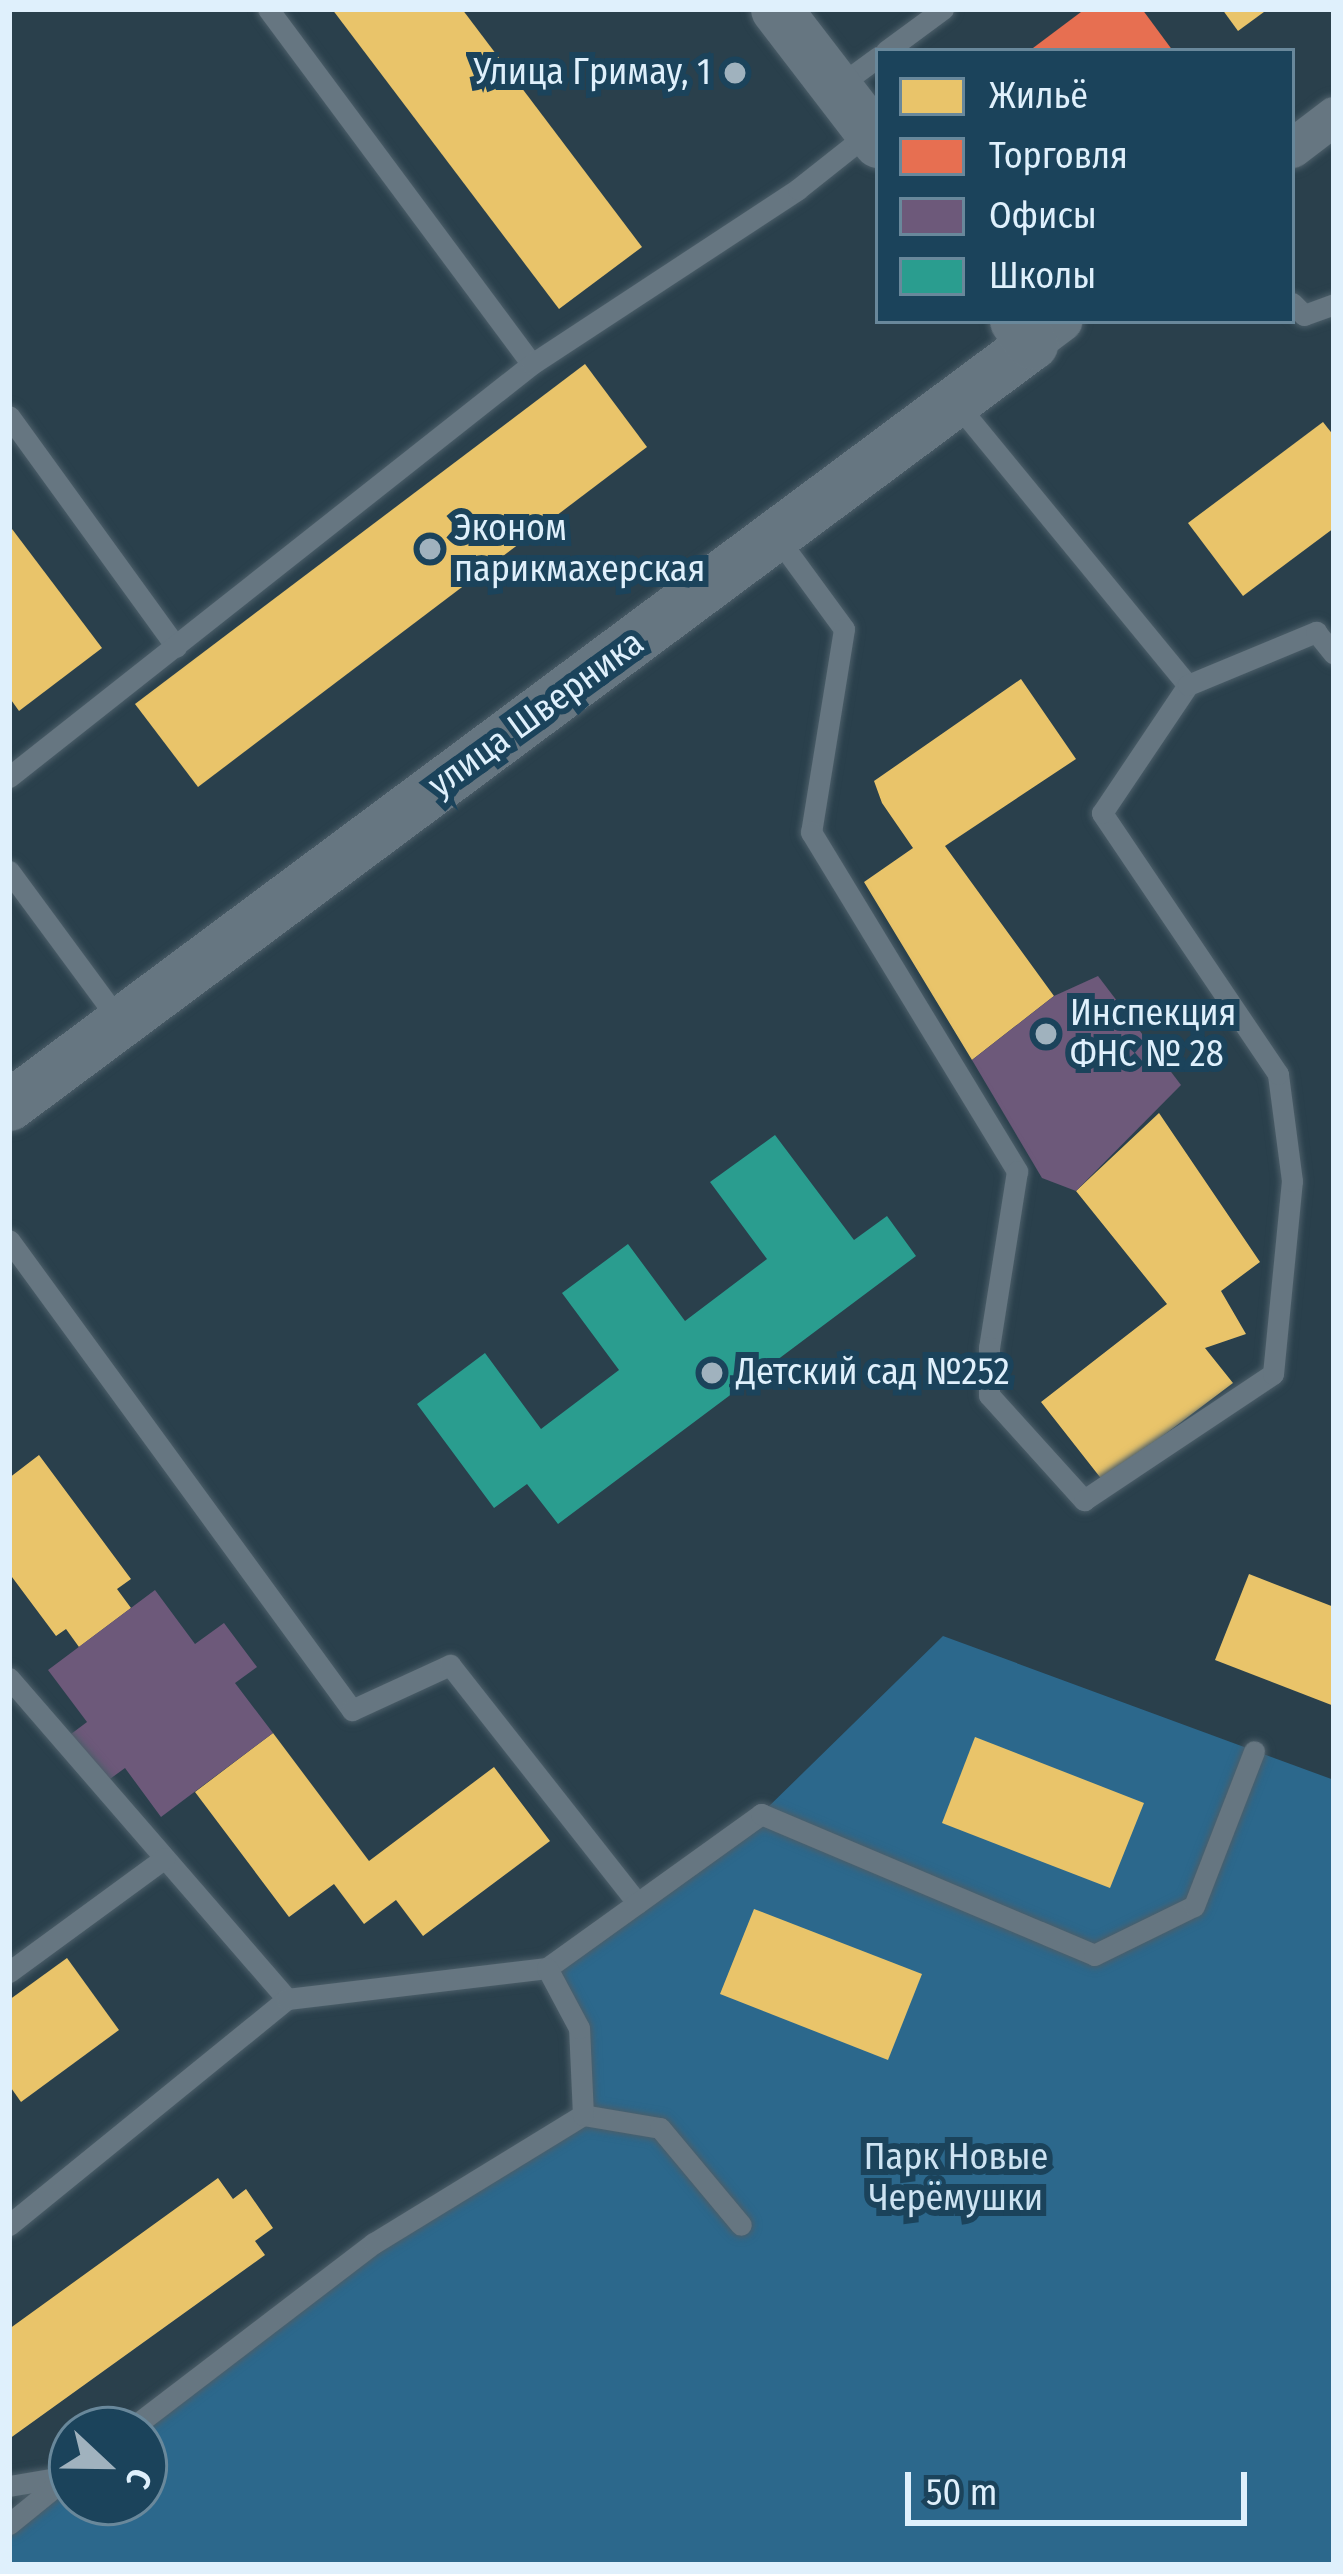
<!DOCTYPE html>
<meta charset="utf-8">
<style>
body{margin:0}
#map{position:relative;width:1343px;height:2574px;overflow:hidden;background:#2a404c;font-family:"Fira Sans Condensed",sans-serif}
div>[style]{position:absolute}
.green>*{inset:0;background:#2c688c}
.homes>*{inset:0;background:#e9c46a}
.shops>*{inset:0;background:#e76f51}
.offices>*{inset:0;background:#6d597a}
.schools>*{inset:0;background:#2a9d8f}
.roads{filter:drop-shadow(0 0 3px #4c5e69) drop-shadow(0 0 3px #4c5e69)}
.service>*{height:21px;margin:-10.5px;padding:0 10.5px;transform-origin:10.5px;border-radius:10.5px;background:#667681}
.minor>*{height:39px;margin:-19.5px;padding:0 19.5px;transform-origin:19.5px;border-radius:19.5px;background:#667681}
.tertiary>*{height:51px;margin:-25.5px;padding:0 25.5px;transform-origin:25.5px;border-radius:25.5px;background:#667681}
.dots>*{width:33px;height:33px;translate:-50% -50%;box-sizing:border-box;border:6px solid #1b435b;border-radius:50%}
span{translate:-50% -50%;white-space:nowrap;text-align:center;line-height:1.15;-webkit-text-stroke:12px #1b435b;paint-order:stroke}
.poi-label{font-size:36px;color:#dff0fc}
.right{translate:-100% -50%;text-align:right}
.left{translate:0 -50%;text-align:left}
.street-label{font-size:36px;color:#dff0fc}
.park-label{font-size:36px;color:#cde3f2}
.frame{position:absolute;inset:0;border:12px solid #dff0fc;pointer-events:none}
.legend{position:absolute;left:875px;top:48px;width:420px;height:276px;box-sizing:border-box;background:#1b435b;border:3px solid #69889b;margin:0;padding:15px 21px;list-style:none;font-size:36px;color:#dff0fc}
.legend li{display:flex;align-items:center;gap:24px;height:60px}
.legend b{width:60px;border:3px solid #69889b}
.north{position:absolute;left:48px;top:2406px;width:120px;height:120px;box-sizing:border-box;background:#1b435b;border:3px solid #69889b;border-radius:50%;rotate:112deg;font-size:33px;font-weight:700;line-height:48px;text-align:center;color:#dff0fc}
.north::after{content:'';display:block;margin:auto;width:42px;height:54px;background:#a0b2be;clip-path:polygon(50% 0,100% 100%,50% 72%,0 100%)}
.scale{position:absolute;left:905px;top:2472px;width:342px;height:54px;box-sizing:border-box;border:6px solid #dff0fc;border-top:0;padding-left:15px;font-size:36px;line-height:42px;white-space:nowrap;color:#dff0fc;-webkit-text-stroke:9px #1b435b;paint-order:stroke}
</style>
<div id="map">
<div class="green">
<i style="clip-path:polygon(943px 1636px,1334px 1780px,1334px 2565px,9px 2565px,9px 2524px,72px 2473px,72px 2502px,144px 2502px,144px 2430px,374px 2243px,583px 2115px,579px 2028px,547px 1968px,761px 1814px)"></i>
</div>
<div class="homes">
<i style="clip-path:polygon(332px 9px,462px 9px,642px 247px,559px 309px)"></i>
<i style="clip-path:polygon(1222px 9px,1268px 9px,1238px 31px)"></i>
<i style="clip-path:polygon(585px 364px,647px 447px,198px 787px,135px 704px)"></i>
<i style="clip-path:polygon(1323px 422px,1334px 436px,1334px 528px,1243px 596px,1188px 523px)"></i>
<i style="clip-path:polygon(9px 525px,102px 648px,19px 711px,9px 697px)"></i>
<i style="clip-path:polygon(1021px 679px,1076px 759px,945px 846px,1054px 996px,972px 1060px,864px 882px,913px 848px,882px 803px,874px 781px)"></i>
<i style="clip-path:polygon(1159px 1113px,1260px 1262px,1221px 1291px,1246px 1334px,1205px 1348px,1233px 1383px,1103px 1481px,1041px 1402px,1167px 1304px,1076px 1191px)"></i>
<i style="clip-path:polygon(39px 1455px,131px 1579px,117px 1589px,131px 1608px,79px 1647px,66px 1629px,56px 1636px,9px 1573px,9px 1478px)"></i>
<i style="clip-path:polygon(1249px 1574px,1334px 1607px,1334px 1706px,1215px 1660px)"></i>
<i style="clip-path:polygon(273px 1733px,369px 1861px,494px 1767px,550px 1841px,423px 1936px,396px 1900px,364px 1924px,334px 1884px,289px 1917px,195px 1792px)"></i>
<i style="clip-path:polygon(975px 1737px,1144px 1803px,1110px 1888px,942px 1823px)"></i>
<i style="clip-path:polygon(754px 1909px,922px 1974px,888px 2060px,720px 1994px)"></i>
<i style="clip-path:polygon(67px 1958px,119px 2030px,21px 2102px,9px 2085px,9px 2000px)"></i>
<i style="clip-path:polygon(218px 2178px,233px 2199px,246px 2189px,273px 2228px,255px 2241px,265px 2255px,9px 2439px,9px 2329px)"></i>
</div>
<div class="shops">
<i style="clip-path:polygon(1085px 9px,1142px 9px,1173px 51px,1029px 51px)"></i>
</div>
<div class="offices">
<i style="clip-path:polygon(1098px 976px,1181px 1085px,1076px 1191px,1042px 1178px,972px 1060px,1054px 996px)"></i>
<i style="clip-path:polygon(155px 1590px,195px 1644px,224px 1623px,257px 1667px,235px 1683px,273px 1733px,161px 1817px,125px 1768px,103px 1784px,67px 1737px,87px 1722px,48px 1670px)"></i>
</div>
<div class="schools">
<i style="clip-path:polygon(775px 1135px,854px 1240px,887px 1216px,916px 1256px,558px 1524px,527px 1484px,494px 1508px,417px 1404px,485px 1353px,541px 1429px,619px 1370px,562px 1293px,628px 1244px,685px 1321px,767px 1259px,710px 1182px)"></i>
</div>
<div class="roads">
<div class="service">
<i style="left:268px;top:9px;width:442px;rotate:53.4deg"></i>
<i style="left:886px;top:51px;width:71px;rotate:-36.4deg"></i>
<i style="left:837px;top:87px;width:51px;rotate:-36.2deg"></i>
<i style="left:1292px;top:303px;width:17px;rotate:45deg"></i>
<i style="left:1304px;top:315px;width:32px;rotate:-20deg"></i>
<i style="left:956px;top:403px;width:365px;rotate:50.6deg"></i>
<i style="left:9px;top:416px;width:285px;rotate:54.1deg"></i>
<i style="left:776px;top:536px;width:115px;rotate:53.8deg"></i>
<i style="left:844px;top:629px;width:206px;rotate:99.2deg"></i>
<i style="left:811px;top:832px;width:397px;rotate:58.7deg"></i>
<i style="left:1017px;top:1171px;width:178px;rotate:99deg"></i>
<i style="left:989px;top:1347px;width:48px;rotate:90deg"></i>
<i style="left:989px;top:1395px;width:142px;rotate:47.9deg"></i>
<i style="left:1084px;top:1500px;width:227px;rotate:-33.7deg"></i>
<i style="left:1273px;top:1374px;width:194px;rotate:-84.4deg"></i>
<i style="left:1292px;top:1181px;width:108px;rotate:-97.5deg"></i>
<i style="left:1278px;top:1074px;width:315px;rotate:-124deg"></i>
<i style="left:1102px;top:813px;width:154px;rotate:-56.1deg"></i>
<i style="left:1188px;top:685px;width:139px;rotate:-22.5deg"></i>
<i style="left:1316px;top:632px;width:28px;rotate:51deg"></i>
<i style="left:9px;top:777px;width:666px;rotate:-38.3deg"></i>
<i style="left:532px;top:364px;width:318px;rotate:-33.3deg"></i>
<i style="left:798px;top:189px;width:92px;rotate:-38.4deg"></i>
<i style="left:9px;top:871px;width:185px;rotate:53.6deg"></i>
<i style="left:9px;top:1240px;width:582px;rotate:53.88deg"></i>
<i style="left:352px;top:1710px;width:108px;rotate:-24.7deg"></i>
<i style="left:450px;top:1665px;width:303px;rotate:51.8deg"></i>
<i style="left:9px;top:1678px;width:425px;rotate:49.1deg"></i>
<i style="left:9px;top:1972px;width:193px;rotate:-36.2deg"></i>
<i style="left:583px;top:2115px;width:78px;rotate:9.6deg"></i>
<i style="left:660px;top:2128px;width:126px;rotate:50.1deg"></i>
<i style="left:9px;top:2225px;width:358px;rotate:-39.1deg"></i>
<i style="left:287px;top:1999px;width:262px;rotate:-6.8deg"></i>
<i style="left:547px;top:1968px;width:264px;rotate:-35.7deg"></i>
<i style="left:761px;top:1814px;width:362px;rotate:22.9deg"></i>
<i style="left:1094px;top:1955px;width:111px;rotate:-26.1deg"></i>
<i style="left:1194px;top:1906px;width:166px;rotate:-68.8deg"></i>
<i style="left:129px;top:2430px;width:308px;rotate:-37.4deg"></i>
<i style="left:374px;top:2243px;width:245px;rotate:-31.5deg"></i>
<i style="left:583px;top:2115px;width:87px;rotate:-92.6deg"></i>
<i style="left:579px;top:2028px;width:68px;rotate:-118.1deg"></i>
<i style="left:9px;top:2486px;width:55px;rotate:-9.5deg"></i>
<i style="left:9px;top:2524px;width:81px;rotate:-39deg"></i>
</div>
<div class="minor">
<i style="left:1292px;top:148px;width:53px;rotate:-37.3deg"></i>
<i style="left:1032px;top:344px;width:38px;rotate:-37deg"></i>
</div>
<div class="tertiary">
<i style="left:776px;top:9px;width:168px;rotate:52.5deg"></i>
<i style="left:9px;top:1105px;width:1275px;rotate:-36.65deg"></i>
<i style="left:1032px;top:344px;width:29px;rotate:-126deg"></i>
</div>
</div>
<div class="dots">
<i style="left:735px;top:73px;background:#a0b2be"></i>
<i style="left:430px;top:549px;background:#a0b2be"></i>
<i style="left:1046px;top:1034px;background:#a0b2be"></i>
<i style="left:712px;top:1373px;background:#a0b2be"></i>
</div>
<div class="poi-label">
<span class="right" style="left:711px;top:73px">Улица Гримау, 1</span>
<span class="left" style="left:454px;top:549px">Эконом<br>парикмахерская</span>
<span class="left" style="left:1070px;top:1034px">Инспекция<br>ФНС № 28</span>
<span class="left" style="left:736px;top:1373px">Детский сад №252</span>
</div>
<div class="street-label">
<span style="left:536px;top:714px;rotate:-36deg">улица Шверника</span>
</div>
<div class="park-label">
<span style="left:956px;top:2178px">Парк Новые<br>Черёмушки</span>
</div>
<div class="frame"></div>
<ul class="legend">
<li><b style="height:33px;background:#e9c46a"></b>Жильё</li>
<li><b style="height:33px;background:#e76f51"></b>Торговля</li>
<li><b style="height:33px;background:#6d597a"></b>Офисы</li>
<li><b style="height:33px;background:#2a9d8f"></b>Школы</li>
</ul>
<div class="north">С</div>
<div class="scale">50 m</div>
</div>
